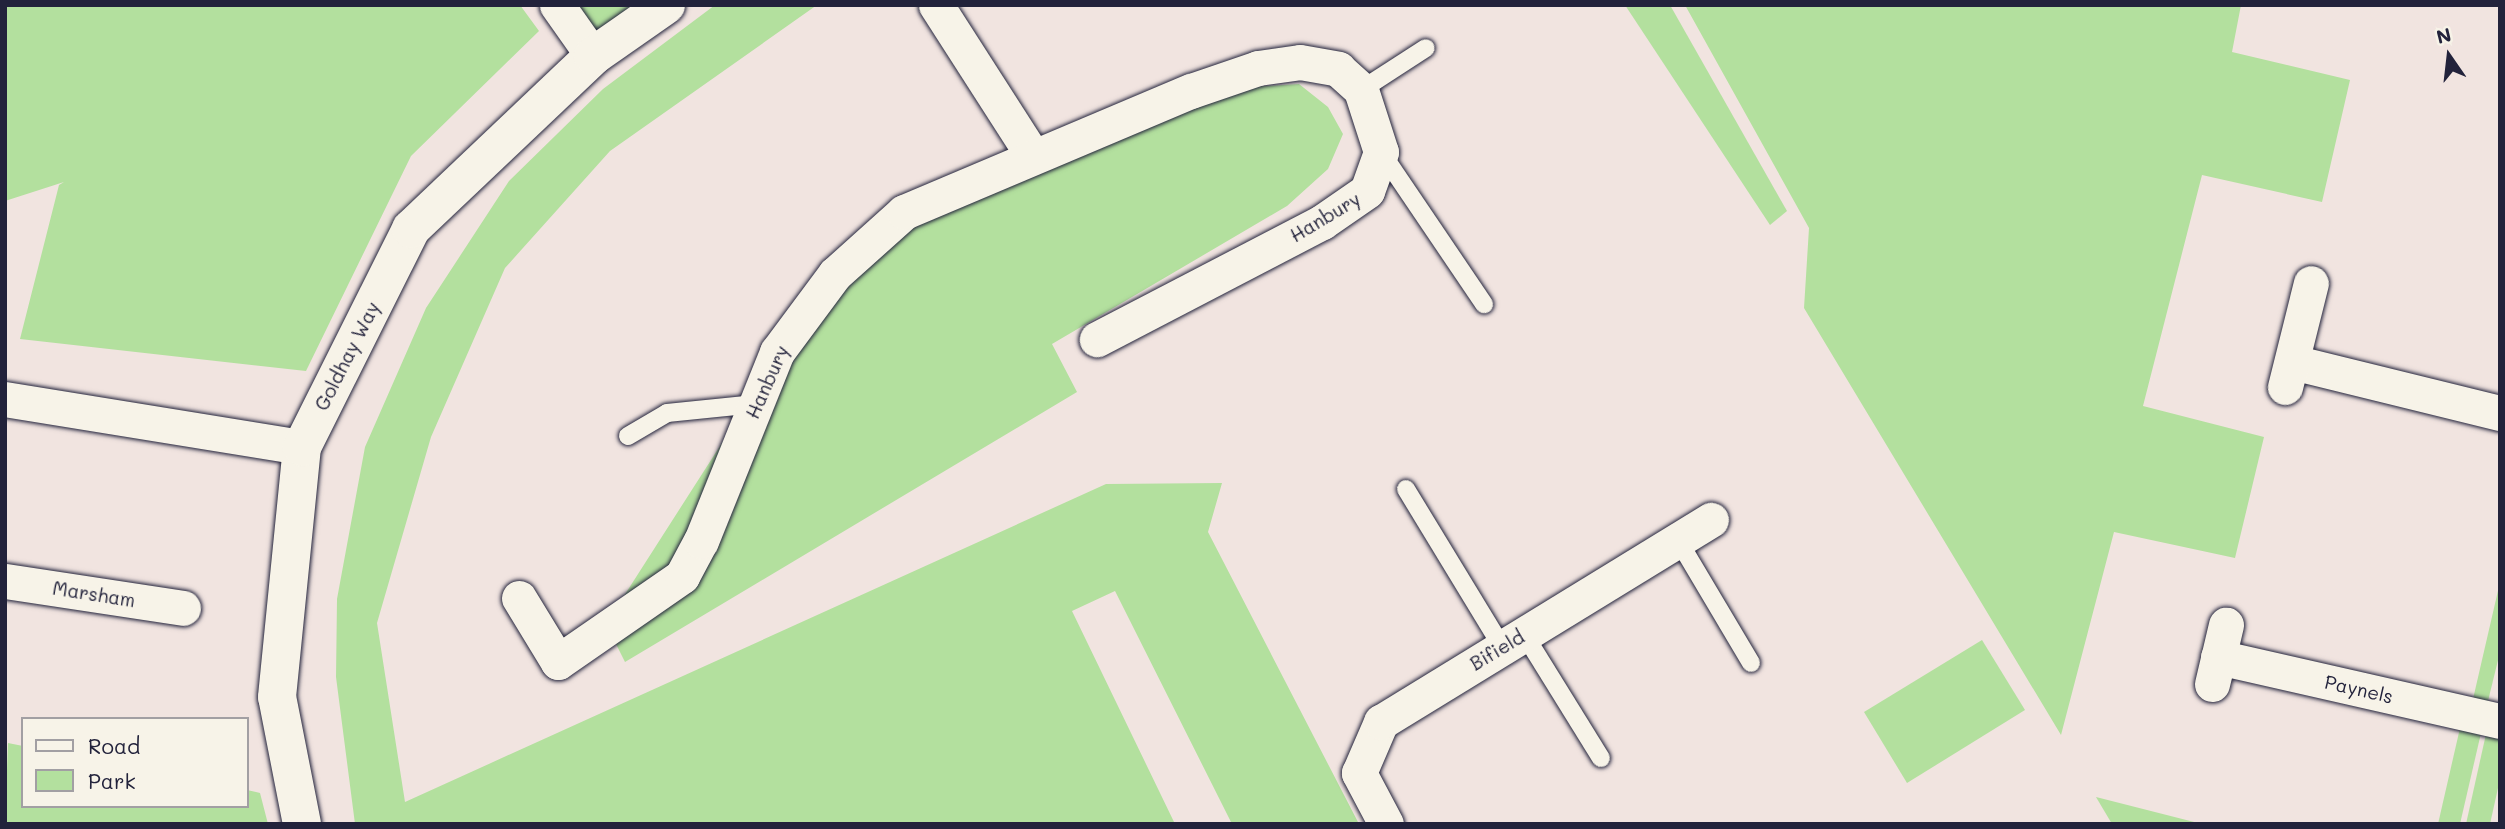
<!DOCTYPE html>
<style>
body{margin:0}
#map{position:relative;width:2505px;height:829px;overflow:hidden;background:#f1e4e0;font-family:Mali,sans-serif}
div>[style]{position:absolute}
.green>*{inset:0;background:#b3e09e}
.roads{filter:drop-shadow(0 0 2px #22223b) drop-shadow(0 0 2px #22223b)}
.service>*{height:18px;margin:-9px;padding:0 9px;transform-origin:9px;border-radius:9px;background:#f7f3e8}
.minor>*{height:35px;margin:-17.5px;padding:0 17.5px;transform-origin:17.5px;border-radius:17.5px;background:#f7f3e8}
.tertiary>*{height:38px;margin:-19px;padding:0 19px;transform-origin:19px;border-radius:19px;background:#f7f3e8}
span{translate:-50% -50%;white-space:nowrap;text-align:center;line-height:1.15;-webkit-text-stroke:6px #f7f3e8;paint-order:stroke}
.street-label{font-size:19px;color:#22223b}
.frame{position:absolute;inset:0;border:7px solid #22223b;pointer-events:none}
.legend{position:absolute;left:21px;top:717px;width:228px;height:91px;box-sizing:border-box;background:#f7f3e8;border:2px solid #a29fa3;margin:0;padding:9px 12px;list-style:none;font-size:21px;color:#22223b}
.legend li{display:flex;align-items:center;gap:14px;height:35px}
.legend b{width:35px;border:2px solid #a29fa3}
.north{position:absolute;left:2414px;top:21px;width:70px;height:70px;-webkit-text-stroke:5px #f7f3e8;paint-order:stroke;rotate:346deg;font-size:19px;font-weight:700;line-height:28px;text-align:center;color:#22223b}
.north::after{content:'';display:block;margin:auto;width:24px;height:32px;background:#22223b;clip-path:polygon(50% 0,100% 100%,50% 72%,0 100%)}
</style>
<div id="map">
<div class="green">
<i style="clip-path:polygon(5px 5px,520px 5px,539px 31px,411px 156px,306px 371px,20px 339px,59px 185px,64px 182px,5px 201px)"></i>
<i style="clip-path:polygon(563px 5px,657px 5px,594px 50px)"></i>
<i style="clip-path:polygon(715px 5px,817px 5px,610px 151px,505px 268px,431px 437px,377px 623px,405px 802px,1106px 484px,1222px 483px,1208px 532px,1359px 824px,1232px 824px,1115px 591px,1072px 611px,1175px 824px,355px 824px,336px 677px,337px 599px,365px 447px,426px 308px,509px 181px,603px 89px)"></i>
<i style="clip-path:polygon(1625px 5px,1670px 5px,1787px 211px,1770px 225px)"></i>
<i style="clip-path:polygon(1685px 5px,2241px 5px,2232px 52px,2350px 80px,2322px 202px,2202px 175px,2143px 406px,2264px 437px,2235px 558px,2114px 532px,2061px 735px,1804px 308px,1809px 228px)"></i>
<i style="clip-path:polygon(1299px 84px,1328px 107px,1343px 134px,1328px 169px,1287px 206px,1052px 344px,1077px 392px,625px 662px,606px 624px,832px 271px,907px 217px,1213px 89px)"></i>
<i style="clip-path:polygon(2500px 582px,2500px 652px,2488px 701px,2473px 699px)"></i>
<i style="clip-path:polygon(1982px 640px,2025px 710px,1907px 783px,1864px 712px)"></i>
<i style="clip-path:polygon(2460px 728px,2481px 733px,2460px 824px,2438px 824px)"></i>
<i style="clip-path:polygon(2486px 734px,2500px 740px,2500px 779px,2490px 824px,2466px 824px)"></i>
<i style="clip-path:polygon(8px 743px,23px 746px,23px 806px,247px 806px,247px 790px,260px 793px,268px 824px,5px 824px)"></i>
<i style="clip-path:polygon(2096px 797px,2202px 824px,2112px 824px)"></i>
</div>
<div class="roads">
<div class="service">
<i style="left:1361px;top:90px;width:77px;rotate:-32.9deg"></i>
<i style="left:1381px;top:152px;width:184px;rotate:55.9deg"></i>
<i style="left:628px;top:436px;width:45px;rotate:-30.5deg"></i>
<i style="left:667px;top:413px;width:89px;rotate:-5.8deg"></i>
<i style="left:1406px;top:489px;width:185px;rotate:58.7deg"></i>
<i style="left:1678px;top:540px;width:143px;rotate:59.3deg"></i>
<i style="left:1524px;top:634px;width:146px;rotate:58.2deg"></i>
</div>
<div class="minor">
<i style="left:557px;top:5px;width:62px;rotate:54.8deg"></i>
<i style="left:936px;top:5px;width:179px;rotate:57.3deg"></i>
<i style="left:2292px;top:362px;width:214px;rotate:13.8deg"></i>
<i style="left:2285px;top:387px;width:107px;rotate:-76deg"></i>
<i style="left:5px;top:399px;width:301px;rotate:9.2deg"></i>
<i style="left:5px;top:581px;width:180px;rotate:8.6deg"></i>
<i style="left:519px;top:598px;width:75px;rotate:58.6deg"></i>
<i style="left:558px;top:662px;width:151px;rotate:-34.7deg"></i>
<i style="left:682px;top:576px;width:40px;rotate:-62deg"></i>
<i style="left:701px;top:541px;width:204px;rotate:-68.1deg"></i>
<i style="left:777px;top:352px;width:97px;rotate:-53.4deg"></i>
<i style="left:835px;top:274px;width:93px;rotate:-41.9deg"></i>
<i style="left:904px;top:212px;width:311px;rotate:-22.9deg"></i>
<i style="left:1191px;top:91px;width:71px;rotate:-18.9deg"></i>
<i style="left:1258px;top:68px;width:42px;rotate:-8.1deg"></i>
<i style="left:1300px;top:62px;width:39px;rotate:10deg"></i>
<i style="left:1338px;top:69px;width:31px;rotate:42deg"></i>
<i style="left:1361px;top:90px;width:65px;rotate:72.1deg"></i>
<i style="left:1381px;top:152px;width:41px;rotate:109.7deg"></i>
<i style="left:1367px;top:191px;width:55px;rotate:145.4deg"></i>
<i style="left:1322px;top:222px;width:254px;rotate:152.5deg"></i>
<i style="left:2218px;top:657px;width:289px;rotate:12.8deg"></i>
<i style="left:2212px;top:684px;width:61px;rotate:-76.7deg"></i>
<i style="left:1386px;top:824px;width:58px;rotate:-117.9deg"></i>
<i style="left:1359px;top:773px;width:56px;rotate:-66.7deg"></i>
<i style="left:1381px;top:722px;width:387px;rotate:-31.5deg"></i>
</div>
<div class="tertiary">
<i style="left:302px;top:824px;width:129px;rotate:-101.1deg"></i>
<i style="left:277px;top:697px;width:251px;rotate:-84.3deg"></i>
<i style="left:302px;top:447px;width:244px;rotate:-63.4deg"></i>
<i style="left:411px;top:229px;width:251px;rotate:-43.5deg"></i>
<i style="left:593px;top:56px;width:89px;rotate:-34.9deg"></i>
</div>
</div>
<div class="street-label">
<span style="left:1325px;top:217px;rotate:-31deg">Hanbury</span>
<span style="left:347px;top:356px;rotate:-63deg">Goldhay Way</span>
<span style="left:767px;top:382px;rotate:-66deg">Hanbury</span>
<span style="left:94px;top:594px;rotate:9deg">Marsham</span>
<span style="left:1497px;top:650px;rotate:-31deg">Bifield</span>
<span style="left:2359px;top:689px;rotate:13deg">Paynels</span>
</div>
<div class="frame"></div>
<ul class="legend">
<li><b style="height:9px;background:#f7f3e8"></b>Road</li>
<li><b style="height:19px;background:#b3e09e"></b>Park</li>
</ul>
<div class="north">N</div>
</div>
